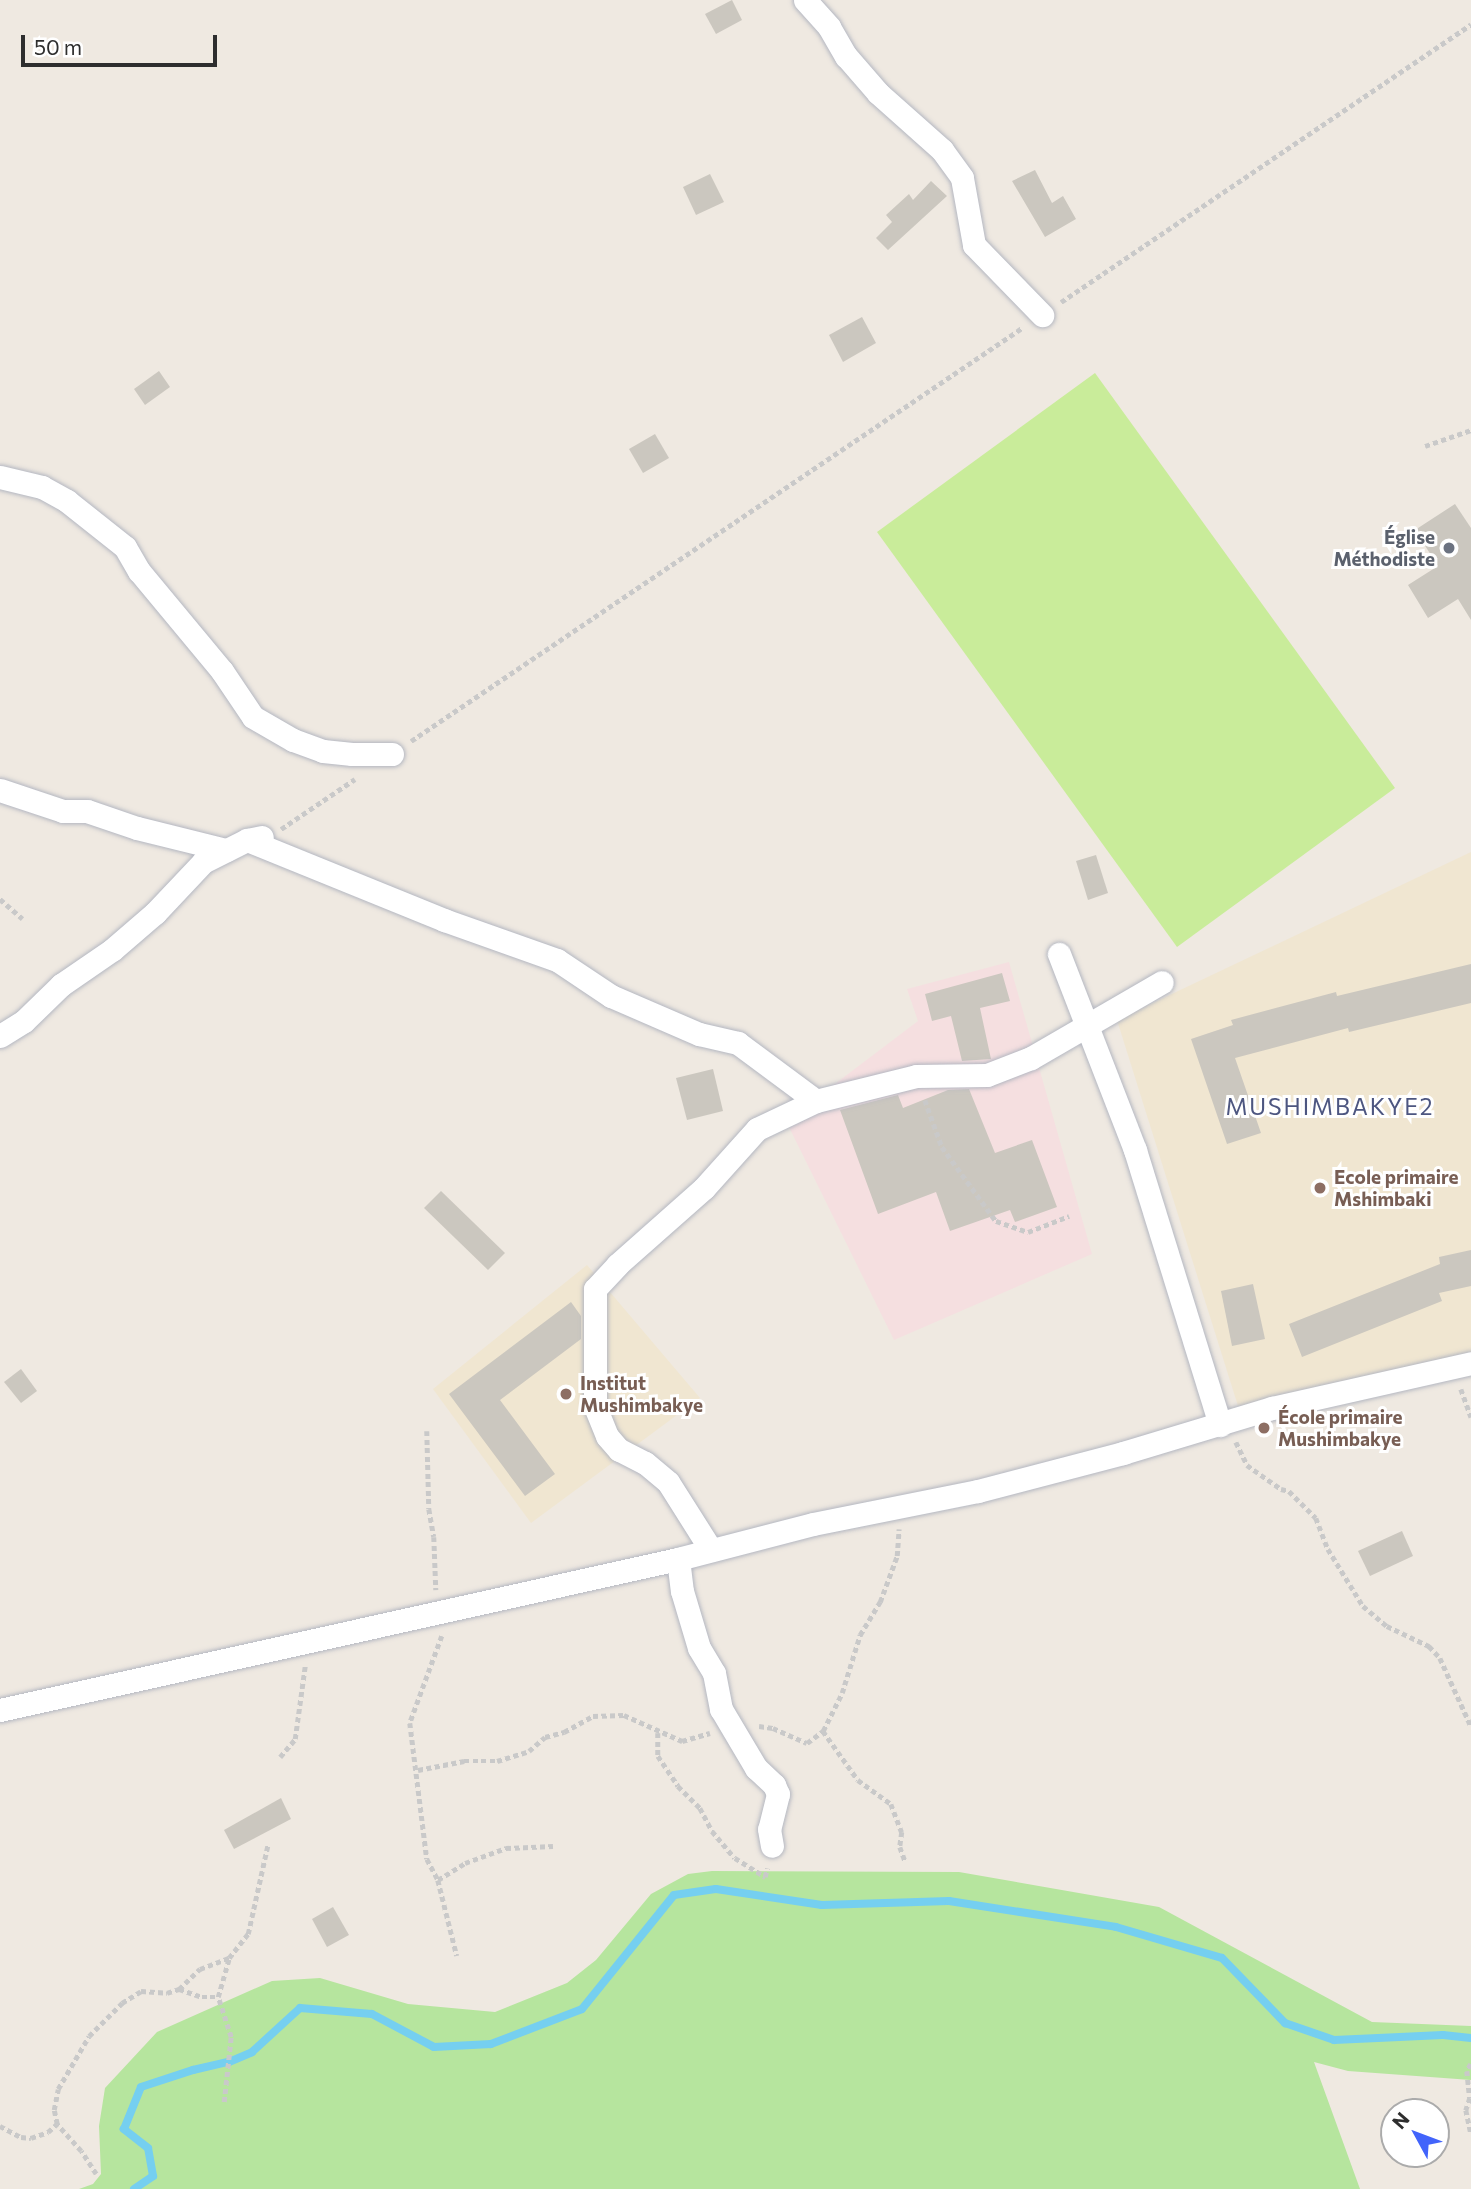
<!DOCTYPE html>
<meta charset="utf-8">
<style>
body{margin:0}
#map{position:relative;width:1471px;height:2189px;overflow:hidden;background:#efe9e1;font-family:Commissioner,sans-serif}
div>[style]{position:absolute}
.education>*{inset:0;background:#f0e6d1}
.medical>*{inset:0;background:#f5dfe0}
.green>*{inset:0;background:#b6e59e}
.pitch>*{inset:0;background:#c9ec9a}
.stream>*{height:8px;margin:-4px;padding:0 4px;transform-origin:4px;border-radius:4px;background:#75cff0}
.building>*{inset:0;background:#cbc7bf}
.path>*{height:4.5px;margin-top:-2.25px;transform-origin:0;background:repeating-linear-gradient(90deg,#c9c9c9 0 5px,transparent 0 8.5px)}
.roads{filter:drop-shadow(0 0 2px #b4b7c1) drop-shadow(0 0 2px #b4b7c1)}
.minor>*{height:23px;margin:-11.5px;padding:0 11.5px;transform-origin:11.5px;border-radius:11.5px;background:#fff}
.dots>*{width:19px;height:19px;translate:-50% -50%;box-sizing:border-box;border:4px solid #fff;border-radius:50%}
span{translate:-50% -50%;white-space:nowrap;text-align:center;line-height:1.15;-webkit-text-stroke:6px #fff;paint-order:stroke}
.worship-label{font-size:19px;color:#5b616d;font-weight:700}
.right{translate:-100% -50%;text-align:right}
.education-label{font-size:19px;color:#785e54;font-weight:700}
.left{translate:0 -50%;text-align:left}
.quarter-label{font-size:23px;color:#4d5680;letter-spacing:2px}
.north{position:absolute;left:1380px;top:2098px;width:70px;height:70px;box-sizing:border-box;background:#fff;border:2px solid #ababab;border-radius:50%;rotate:311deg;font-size:19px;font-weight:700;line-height:28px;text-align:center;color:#2e2e2e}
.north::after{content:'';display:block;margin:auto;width:24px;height:32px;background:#4264fb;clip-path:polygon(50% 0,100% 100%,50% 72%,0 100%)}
.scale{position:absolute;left:21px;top:35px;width:196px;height:32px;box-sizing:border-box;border:4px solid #2e2e2e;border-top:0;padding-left:9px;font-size:21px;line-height:24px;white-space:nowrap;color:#2e2e2e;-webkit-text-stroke:5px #fff;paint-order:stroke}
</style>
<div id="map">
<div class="education">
<i style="clip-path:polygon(1471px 852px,1471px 1356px,1238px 1406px,1117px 1020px)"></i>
<i style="clip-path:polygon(587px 1265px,700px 1398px,531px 1523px,433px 1389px)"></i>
</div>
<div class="medical">
<i style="clip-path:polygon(1009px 962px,1092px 1254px,894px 1340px,786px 1121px,918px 1021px,907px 989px)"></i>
</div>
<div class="green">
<i style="clip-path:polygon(712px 1871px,959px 1872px,1159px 1907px,1372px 2022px,1471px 2026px,1471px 2080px,1348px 2071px,1314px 2062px,1360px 2189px,79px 2189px,93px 2184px,101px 2174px,99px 2126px,105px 2088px,157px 2032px,272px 1981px,320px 1978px,408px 2004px,495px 2012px,567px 1983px,596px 1960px,651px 1894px,688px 1874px)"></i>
</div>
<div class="pitch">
<i style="clip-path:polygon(1095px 373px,1395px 788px,1177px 947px,877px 532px)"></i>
</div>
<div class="stream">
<i style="left:134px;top:2189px;width:23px;rotate:-34deg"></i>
<i style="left:153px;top:2176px;width:28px;rotate:-100deg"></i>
<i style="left:148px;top:2148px;width:31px;rotate:-142deg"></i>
<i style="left:124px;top:2129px;width:45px;rotate:-68deg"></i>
<i style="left:141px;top:2087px;width:55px;rotate:-18.1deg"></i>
<i style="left:193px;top:2070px;width:37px;rotate:-13deg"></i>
<i style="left:229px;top:2062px;width:25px;rotate:-23deg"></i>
<i style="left:252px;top:2052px;width:65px;rotate:-42.5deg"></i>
<i style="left:300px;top:2008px;width:72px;rotate:4.8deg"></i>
<i style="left:372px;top:2014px;width:70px;rotate:28deg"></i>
<i style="left:434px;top:2047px;width:57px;rotate:-3deg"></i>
<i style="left:491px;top:2044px;width:97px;rotate:-21deg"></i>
<i style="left:582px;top:2009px;width:146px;rotate:-51.1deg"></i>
<i style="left:674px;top:1895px;width:42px;rotate:-8.1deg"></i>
<i style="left:716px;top:1889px;width:107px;rotate:8.6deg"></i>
<i style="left:822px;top:1905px;width:127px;rotate:-1.8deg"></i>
<i style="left:949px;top:1901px;width:169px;rotate:8.8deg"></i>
<i style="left:1116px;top:1927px;width:110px;rotate:16.3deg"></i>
<i style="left:1222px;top:1958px;width:91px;rotate:45.9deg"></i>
<i style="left:1285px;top:2023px;width:52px;rotate:19.1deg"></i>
<i style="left:1334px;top:2040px;width:109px;rotate:-2.6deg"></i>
<i style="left:1443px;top:2035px;width:28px;rotate:6deg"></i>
</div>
<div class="building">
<i style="clip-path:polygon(732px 0,742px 20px,716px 34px,705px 14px)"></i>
<i style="clip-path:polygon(1035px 170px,1052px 203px,1063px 196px,1076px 219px,1045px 237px,1012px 181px)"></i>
<i style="clip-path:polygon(710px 174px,724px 202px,696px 215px,683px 187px)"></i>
<i style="clip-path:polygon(931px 181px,947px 196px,888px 250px,876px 238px,892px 222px,886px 215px,909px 194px,913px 200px)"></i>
<i style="clip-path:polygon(862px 317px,876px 343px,843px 362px,829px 335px)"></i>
<i style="clip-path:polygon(159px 371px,170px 387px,145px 405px,134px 389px)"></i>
<i style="clip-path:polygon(655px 434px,669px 458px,643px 473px,629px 449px)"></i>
<i style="clip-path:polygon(1455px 504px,1471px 528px,1471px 620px,1458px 599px,1428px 618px,1408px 585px,1438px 566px,1415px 530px)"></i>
<i style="clip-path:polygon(1096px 855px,1108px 893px,1088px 900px,1076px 861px)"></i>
<i style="clip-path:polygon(1471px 964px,1471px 1003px,1349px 1032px,1348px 1028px,1235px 1058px,1261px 1133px,1227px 1144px,1191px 1039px,1233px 1025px,1231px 1020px,1336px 992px,1337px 996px)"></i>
<i style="clip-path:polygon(1002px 973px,1010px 1001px,980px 1008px,991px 1059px,962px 1061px,951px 1016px,932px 1021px,925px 994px)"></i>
<i style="clip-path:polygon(713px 1069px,723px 1111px,687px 1120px,676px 1078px)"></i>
<i style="clip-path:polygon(969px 1089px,995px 1153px,1032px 1140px,1057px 1207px,1015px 1222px,1010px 1210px,950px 1231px,936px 1192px,878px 1214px,840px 1110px,898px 1095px,903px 1108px,948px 1090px)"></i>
<i style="clip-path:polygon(441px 1191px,505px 1253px,488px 1270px,424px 1208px)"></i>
<i style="clip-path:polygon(1471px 1250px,1471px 1286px,1439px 1293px,1442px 1301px,1302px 1357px,1289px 1324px,1440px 1264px,1439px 1257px)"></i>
<i style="clip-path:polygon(1253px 1284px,1265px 1339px,1232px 1346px,1221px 1291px)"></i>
<i style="clip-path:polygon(571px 1302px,581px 1316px,581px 1339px,500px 1400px,555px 1474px,525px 1496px,449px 1394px)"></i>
<i style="clip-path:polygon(21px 1369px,37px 1391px,21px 1403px,4px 1382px)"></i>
<i style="clip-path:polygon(1402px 1531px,1413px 1556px,1370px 1576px,1358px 1551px)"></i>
<i style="clip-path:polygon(281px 1798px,291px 1819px,234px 1849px,224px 1830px)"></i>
<i style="clip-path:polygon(333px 1907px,349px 1935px,327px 1947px,312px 1919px)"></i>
</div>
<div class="path">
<i style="left:1061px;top:302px;width:495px;rotate:-34.1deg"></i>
<i style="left:1425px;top:446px;width:49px;rotate:-19.2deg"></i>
<i style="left:411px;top:741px;width:737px;rotate:-34.06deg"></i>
<i style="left:281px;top:829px;width:89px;rotate:-34deg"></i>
<i style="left:0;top:899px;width:30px;rotate:41deg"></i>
<i style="left:925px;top:1100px;width:50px;rotate:70.1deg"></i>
<i style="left:942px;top:1147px;width:92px;rotate:53.9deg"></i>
<i style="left:996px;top:1221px;width:34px;rotate:19deg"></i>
<i style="left:1028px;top:1232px;width:44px;rotate:-21.3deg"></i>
<i style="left:1461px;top:1389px;width:30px;rotate:70deg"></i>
<i style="left:427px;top:1431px;width:78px;rotate:88.5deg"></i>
<i style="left:429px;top:1509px;width:28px;rotate:80deg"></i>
<i style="left:434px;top:1537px;width:53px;rotate:87.8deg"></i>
<i style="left:1236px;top:1442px;width:25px;rotate:64deg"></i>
<i style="left:1247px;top:1465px;width:42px;rotate:35.2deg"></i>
<i style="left:1281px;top:1489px;width:8px;rotate:14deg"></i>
<i style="left:1289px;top:1491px;width:38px;rotate:45deg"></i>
<i style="left:1316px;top:1518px;width:33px;rotate:69deg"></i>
<i style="left:1328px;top:1549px;width:67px;rotate:58.4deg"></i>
<i style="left:1363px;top:1606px;width:31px;rotate:40deg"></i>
<i style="left:1387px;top:1626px;width:47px;rotate:25.5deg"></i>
<i style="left:1429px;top:1646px;width:16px;rotate:47deg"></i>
<i style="left:1440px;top:1658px;width:75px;rotate:65.5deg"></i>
<i style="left:442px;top:1636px;width:93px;rotate:110.2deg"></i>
<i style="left:410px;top:1723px;width:137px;rotate:82.9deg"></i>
<i style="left:427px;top:1859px;width:24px;rotate:62deg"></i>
<i style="left:438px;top:1880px;width:78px;rotate:76deg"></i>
<i style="left:759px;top:1726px;width:14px;rotate:8deg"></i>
<i style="left:773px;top:1728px;width:37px;rotate:24deg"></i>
<i style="left:807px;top:1743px;width:20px;rotate:-37deg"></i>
<i style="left:823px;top:1731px;width:42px;rotate:-63.4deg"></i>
<i style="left:842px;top:1693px;width:61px;rotate:-72.8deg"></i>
<i style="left:860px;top:1635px;width:39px;rotate:-59deg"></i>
<i style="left:880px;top:1602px;width:49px;rotate:-69.7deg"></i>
<i style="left:897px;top:1556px;width:27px;rotate:-86deg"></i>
<i style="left:823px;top:1731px;width:60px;rotate:54.5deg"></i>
<i style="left:858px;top:1780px;width:41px;rotate:36deg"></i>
<i style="left:891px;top:1804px;width:30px;rotate:69deg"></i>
<i style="left:902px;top:1832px;width:15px;rotate:98deg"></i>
<i style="left:900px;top:1847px;width:15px;rotate:70deg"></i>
<i style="left:658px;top:1733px;width:23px;rotate:90deg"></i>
<i style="left:658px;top:1756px;width:36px;rotate:56deg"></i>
<i style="left:678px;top:1786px;width:31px;rotate:45deg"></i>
<i style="left:700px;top:1808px;width:26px;rotate:62deg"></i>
<i style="left:712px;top:1831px;width:35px;rotate:50deg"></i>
<i style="left:735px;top:1858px;width:36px;rotate:32deg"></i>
<i style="left:765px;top:1877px;width:9px;rotate:-77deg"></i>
<i style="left:280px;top:1757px;width:23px;rotate:-50deg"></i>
<i style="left:295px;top:1739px;width:74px;rotate:-82.2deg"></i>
<i style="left:418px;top:1770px;width:47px;rotate:-11.1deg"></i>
<i style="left:464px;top:1761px;width:33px"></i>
<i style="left:497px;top:1761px;width:34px;rotate:-17deg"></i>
<i style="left:529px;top:1751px;width:21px;rotate:-41deg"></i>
<i style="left:545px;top:1737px;width:20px;rotate:-15deg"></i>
<i style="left:564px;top:1732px;width:33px;rotate:-29deg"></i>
<i style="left:593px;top:1716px;width:31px;rotate:-2deg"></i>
<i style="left:624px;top:1715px;width:64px;rotate:24.1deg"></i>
<i style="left:682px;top:1741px;width:29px;rotate:-16deg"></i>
<i style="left:438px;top:1880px;width:32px;rotate:-32deg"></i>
<i style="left:465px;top:1863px;width:44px;rotate:-20.1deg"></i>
<i style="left:506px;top:1848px;width:47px;rotate:-2.4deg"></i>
<i style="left:179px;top:1989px;width:24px;rotate:19deg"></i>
<i style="left:202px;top:1997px;width:16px"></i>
<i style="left:1471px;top:2064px;width:8px;rotate:120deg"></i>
<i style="left:1467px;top:2071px;width:27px;rotate:84deg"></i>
<i style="left:1470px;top:2098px;width:13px;rotate:108deg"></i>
<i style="left:1466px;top:2110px;width:25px;rotate:78deg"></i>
<i style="left:224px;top:2102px;width:65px;rotate:-83.9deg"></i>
<i style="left:231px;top:2037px;width:42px;rotate:-108deg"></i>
<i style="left:218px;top:1997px;width:40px;rotate:-74deg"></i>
<i style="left:0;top:2126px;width:24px;rotate:28deg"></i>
<i style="left:21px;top:2137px;width:10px;rotate:6deg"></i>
<i style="left:31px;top:2138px;width:18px;rotate:-19deg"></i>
<i style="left:48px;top:2132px;width:12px;rotate:-42deg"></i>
<i style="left:96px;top:2174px;width:27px;rotate:-123deg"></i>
<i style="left:81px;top:2151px;width:36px;rotate:-132deg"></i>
<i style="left:57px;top:2124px;width:14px;rotate:-102deg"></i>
<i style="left:54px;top:2110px;width:21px;rotate:-79deg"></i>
<i style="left:58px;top:2089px;width:61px;rotate:-59.7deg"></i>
<i style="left:89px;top:2036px;width:47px;rotate:-45deg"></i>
<i style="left:122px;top:2003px;width:22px;rotate:-32deg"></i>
<i style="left:141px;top:1991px;width:26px;rotate:4deg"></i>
<i style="left:167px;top:1993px;width:13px;rotate:-18deg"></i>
<i style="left:179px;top:1989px;width:29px;rotate:-44deg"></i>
<i style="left:200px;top:1969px;width:31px;rotate:-21deg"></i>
<i style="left:229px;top:1958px;width:31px;rotate:-52deg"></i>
<i style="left:248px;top:1934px;width:92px;rotate:-77.5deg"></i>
</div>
<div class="roads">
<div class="minor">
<i style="left:805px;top:0;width:36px;rotate:48deg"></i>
<i style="left:829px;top:27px;width:34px;rotate:60deg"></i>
<i style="left:846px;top:56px;width:49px;rotate:49.1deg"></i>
<i style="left:878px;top:93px;width:86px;rotate:41.7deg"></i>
<i style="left:942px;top:150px;width:34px;rotate:54deg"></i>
<i style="left:962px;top:178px;width:68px;rotate:79.8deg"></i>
<i style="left:974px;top:245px;width:98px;rotate:45.8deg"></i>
<i style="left:0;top:477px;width:43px;rotate:13.4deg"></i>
<i style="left:42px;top:487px;width:29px;rotate:29deg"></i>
<i style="left:67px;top:501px;width:74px;rotate:38.4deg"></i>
<i style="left:125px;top:547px;width:28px;rotate:60deg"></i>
<i style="left:139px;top:571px;width:130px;rotate:50.3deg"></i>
<i style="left:222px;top:671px;width:55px;rotate:56deg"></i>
<i style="left:253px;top:717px;width:46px;rotate:29.9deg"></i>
<i style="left:293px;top:740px;width:32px;rotate:20deg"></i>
<i style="left:323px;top:751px;width:29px;rotate:6deg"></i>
<i style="left:352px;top:754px;width:40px"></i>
<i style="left:0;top:790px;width:66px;rotate:18.4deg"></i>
<i style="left:63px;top:811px;width:24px"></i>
<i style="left:87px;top:811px;width:53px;rotate:18.8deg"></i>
<i style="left:137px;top:828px;width:92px;rotate:13.9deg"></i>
<i style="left:247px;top:840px;width:213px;rotate:22.1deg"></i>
<i style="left:444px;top:920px;width:120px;rotate:19.5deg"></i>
<i style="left:557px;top:960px;width:65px;rotate:33.7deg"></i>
<i style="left:611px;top:996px;width:96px;rotate:23.4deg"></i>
<i style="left:699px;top:1034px;width:40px;rotate:13deg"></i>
<i style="left:738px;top:1043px;width:97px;rotate:36.6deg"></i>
<i style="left:1059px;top:954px;width:210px;rotate:68.8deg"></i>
<i style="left:1135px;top:1150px;width:288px;rotate:72.8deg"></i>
<i style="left:0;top:1036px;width:28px;rotate:-32deg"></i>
<i style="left:24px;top:1021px;width:52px;rotate:-44.2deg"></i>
<i style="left:61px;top:985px;width:62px;rotate:-34.5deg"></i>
<i style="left:112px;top:950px;width:57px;rotate:-40.7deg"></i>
<i style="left:155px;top:913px;width:70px;rotate:-46.7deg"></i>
<i style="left:203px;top:862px;width:49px;rotate:-26.6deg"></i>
<i style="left:247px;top:840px;width:15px;rotate:-11deg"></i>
<i style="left:711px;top:1550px;width:80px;rotate:-122.3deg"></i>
<i style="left:668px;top:1482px;width:30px;rotate:-140deg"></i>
<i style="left:645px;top:1463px;width:29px;rotate:-153deg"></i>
<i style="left:619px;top:1450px;width:18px;rotate:-131deg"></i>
<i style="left:607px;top:1436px;width:32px;rotate:-112deg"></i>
<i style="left:595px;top:1406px;width:117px;rotate:-90deg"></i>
<i style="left:595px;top:1289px;width:33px;rotate:-47deg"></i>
<i style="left:617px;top:1265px;width:116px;rotate:-41.5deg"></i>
<i style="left:704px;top:1188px;width:79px;rotate:-48.1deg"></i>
<i style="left:757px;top:1129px;width:65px;rotate:-25.4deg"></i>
<i style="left:816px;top:1101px;width:103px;rotate:-14deg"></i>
<i style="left:916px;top:1076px;width:71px;rotate:-0.8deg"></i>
<i style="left:987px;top:1075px;width:47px;rotate:-21.1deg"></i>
<i style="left:1031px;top:1058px;width:151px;rotate:-30.1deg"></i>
<i style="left:678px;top:1559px;width:32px;rotate:83deg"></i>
<i style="left:682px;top:1591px;width:59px;rotate:73.4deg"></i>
<i style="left:699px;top:1648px;width:29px;rotate:59deg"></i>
<i style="left:714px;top:1673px;width:37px;rotate:79deg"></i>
<i style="left:721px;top:1709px;width:69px;rotate:59.3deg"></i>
<i style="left:756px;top:1768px;width:25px;rotate:43deg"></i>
<i style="left:774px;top:1785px;width:10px;rotate:66deg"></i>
<i style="left:778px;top:1794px;width:36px;rotate:104deg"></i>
<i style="left:769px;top:1829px;width:17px;rotate:80deg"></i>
<i style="left:0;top:1710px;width:695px;rotate:-12.56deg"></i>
<i style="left:678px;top:1559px;width:139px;rotate:-14.5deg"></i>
<i style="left:813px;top:1524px;width:168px;rotate:-11.3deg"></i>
<i style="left:978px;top:1491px;width:150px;rotate:-14.7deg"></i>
<i style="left:1123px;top:1453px;width:156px;rotate:-16.8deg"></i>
<i style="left:1272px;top:1408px;width:204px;rotate:-12.7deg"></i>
</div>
</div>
<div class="dots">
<i style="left:1449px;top:548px;background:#6b7280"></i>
<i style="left:1320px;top:1188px;background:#8d6e63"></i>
<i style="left:566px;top:1394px;background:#8d6e63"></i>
<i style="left:1264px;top:1428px;background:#8d6e63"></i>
</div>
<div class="worship-label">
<span class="right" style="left:1435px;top:548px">Église<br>Méthodiste</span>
</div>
<div class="education-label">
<span class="left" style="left:1334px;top:1188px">Ecole primaire<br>Mshimbaki</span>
<span class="left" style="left:580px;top:1394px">Institut<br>Mushimbakye</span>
<span class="left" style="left:1278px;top:1428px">École primaire<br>Mushimbakye</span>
</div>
<div class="quarter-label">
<span style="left:1330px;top:1106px">MUSHIMBAKYE2</span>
</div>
<div class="north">N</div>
<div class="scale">50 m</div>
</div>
